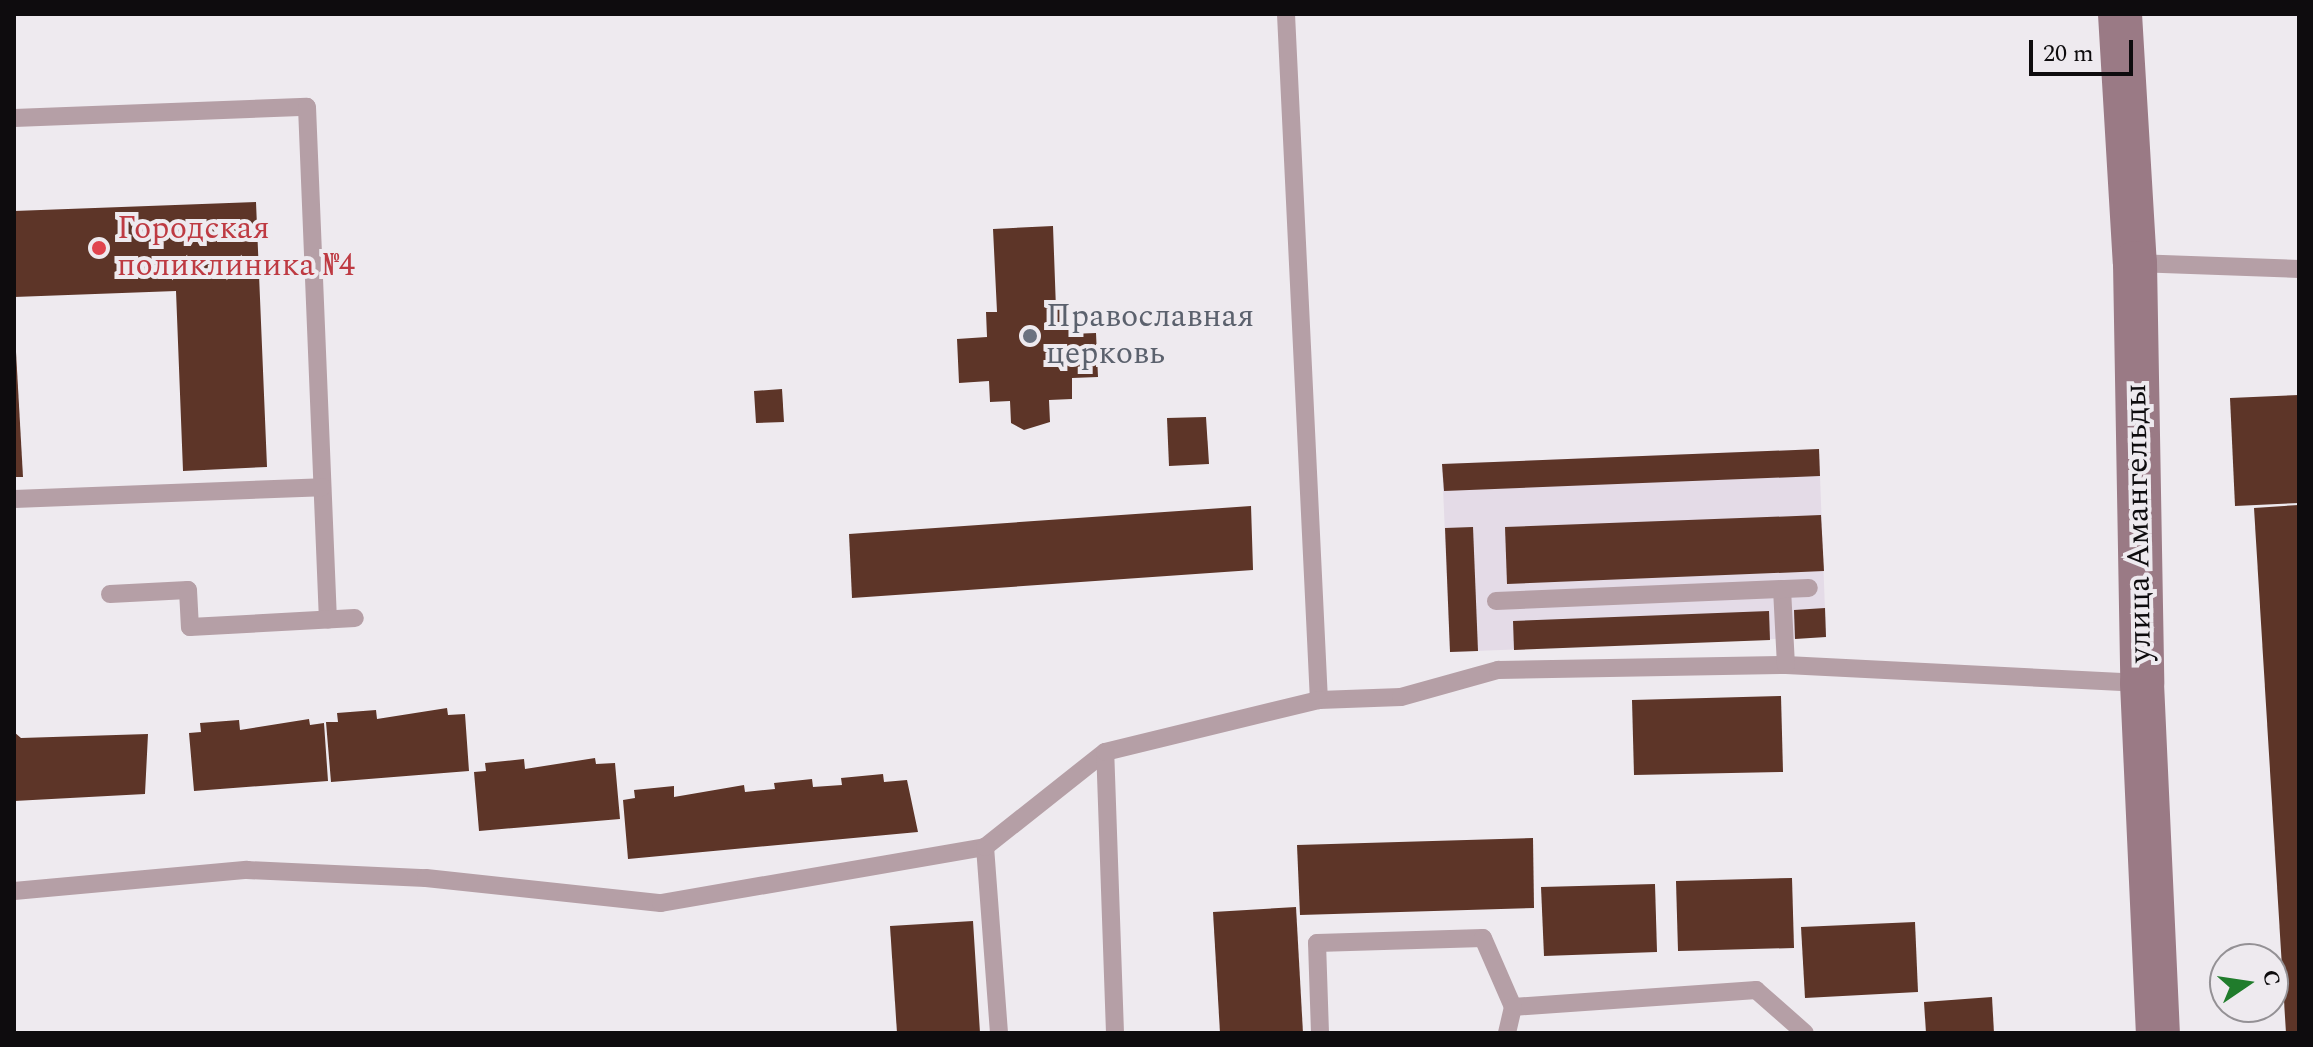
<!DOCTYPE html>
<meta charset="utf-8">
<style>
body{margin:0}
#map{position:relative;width:2313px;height:1047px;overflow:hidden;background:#eeeaef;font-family:Spectral,serif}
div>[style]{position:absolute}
.built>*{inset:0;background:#e4dbe7}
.building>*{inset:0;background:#5d3528}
.lane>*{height:18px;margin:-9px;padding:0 9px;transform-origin:9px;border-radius:9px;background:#b59fa6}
.secondary>*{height:44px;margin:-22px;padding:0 22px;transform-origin:22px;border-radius:22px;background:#9a7a85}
.dots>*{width:22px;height:22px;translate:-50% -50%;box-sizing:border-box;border:4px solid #eeeaef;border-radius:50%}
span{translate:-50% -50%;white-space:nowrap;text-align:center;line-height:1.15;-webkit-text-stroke:8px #eeeaef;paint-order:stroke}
.health-label{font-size:32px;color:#be3a42}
.left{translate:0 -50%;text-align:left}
.worship-label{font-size:32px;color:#5b616d}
.street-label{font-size:32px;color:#0e0c0e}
.frame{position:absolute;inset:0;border:16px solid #0e0c0e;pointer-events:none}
.north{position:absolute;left:2209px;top:943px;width:80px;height:80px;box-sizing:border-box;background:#eeeaef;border:2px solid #949195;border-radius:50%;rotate:77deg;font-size:22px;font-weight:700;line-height:32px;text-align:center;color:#0e0c0e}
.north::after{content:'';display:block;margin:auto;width:28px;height:36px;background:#207c2c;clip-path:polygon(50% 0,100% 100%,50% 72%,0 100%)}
.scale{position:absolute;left:2029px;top:40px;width:104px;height:36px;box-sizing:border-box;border:4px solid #0e0c0e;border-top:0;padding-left:10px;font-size:24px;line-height:28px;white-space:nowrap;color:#0e0c0e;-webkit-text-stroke:6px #eeeaef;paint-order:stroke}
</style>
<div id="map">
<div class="built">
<i style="clip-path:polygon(1819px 449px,1826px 637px,1450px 652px,1442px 464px)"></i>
</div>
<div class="building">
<i style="clip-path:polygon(256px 202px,267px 467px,183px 471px,176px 291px,14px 297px,14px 211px)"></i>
<i style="clip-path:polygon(1053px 226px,1056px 309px,1069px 308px,1070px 334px,1096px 333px,1098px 377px,1072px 378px,1072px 399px,1049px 400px,1050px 422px,1024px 430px,1011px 423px,1010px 401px,990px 402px,989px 381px,959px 383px,957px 339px,987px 337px,986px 312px,997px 312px,993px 229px)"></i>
<i style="clip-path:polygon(14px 316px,23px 477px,14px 477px)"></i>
<i style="clip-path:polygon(782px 389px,784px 422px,756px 423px,754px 391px)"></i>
<i style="clip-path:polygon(2299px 395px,2299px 503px,2235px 506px,2230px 398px)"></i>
<i style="clip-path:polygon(1206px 417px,1209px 464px,1169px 466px,1167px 418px)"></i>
<i style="clip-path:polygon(1819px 449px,1820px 476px,1444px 491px,1442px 464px)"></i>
<i style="clip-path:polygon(2299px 505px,2299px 1033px,2286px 1033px,2254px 508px)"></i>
<i style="clip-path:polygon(1251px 506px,1253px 570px,852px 598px,849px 534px)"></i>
<i style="clip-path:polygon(1821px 515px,1824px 571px,1507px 584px,1505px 527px)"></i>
<i style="clip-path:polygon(1473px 527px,1478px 651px,1450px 652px,1445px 528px)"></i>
<i style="clip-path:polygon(1825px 608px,1826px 637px,1795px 639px,1794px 610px)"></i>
<i style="clip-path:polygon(1769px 611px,1770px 640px,1514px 650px,1513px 621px)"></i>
<i style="clip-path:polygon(1781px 696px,1783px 772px,1634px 775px,1632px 700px)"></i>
<i style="clip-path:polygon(447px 708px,448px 715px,465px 714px,469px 771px,331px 782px,326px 722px,338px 722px,337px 713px,376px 710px,377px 719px)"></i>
<i style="clip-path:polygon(309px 719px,310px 725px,324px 723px,328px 781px,194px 791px,189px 733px,201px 732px,200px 723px,239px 720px,240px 730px)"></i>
<i style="clip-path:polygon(14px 732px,21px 738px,148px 734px,145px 794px,14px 801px)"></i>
<i style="clip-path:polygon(595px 758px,596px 764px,615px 763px,620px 819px,479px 831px,474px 772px,486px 771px,485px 763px,524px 759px,525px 769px)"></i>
<i style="clip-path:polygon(883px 774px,884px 782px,907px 780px,918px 832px,628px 859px,623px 800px,635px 798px,634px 790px,674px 786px,674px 797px,744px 785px,745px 792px,775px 789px,774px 783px,812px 779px,813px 787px,842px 785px,841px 778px)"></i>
<i style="clip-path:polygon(1533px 838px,1534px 908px,1300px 915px,1297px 845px)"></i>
<i style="clip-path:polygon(1792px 878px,1794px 948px,1678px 951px,1676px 881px)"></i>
<i style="clip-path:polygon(1655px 884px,1657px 952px,1544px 956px,1541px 887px)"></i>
<i style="clip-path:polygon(1296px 907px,1303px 1033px,1220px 1033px,1213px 912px)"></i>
<i style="clip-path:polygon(973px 921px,980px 1033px,897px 1033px,890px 926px)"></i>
<i style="clip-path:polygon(1915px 922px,1918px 992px,1805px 998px,1801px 927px)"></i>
<i style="clip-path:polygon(1992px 997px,1994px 1033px,1926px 1033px,1924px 1002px)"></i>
</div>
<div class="lane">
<i style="left:1286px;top:14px;width:687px;rotate:87.25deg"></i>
<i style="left:1319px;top:700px;width:82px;rotate:-2.1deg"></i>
<i style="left:1401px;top:697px;width:101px;rotate:-15.6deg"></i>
<i style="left:1498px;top:670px;width:288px;rotate:-1deg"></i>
<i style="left:1786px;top:665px;width:356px;rotate:2.9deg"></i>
<i style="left:14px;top:118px;width:293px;rotate:-2.2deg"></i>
<i style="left:307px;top:107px;width:513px;rotate:87.66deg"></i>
<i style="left:2135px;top:263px;width:164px;rotate:2.1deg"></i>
<i style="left:14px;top:499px;width:308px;rotate:-2.2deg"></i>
<i style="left:1782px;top:589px;width:76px;rotate:87deg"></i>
<i style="left:110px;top:594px;width:78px;rotate:-2.9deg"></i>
<i style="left:188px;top:590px;width:37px;rotate:87deg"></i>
<i style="left:190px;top:627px;width:165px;rotate:-3.1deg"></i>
<i style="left:1496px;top:601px;width:313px;rotate:-2.4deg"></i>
<i style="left:14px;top:891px;width:234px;rotate:-5.2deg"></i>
<i style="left:247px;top:870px;width:179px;rotate:2.6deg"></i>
<i style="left:426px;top:878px;width:236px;rotate:6.1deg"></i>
<i style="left:661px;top:903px;width:329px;rotate:-9.8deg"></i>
<i style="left:1513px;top:1007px;width:244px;rotate:-4deg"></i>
<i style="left:1756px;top:990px;width:65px;rotate:41.3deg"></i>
<i style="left:999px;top:1033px;width:187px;rotate:-94.3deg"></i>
<i style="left:985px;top:847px;width:153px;rotate:-38.4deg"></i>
<i style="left:1115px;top:1033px;width:281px;rotate:-92deg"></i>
<i style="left:1105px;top:752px;width:220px;rotate:-13.7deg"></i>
<i style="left:1320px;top:1033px;width:90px;rotate:-91.9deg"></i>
<i style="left:1317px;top:943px;width:166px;rotate:-1.7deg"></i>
<i style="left:1483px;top:938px;width:75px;rotate:66.5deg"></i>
<i style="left:1513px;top:1007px;width:27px;rotate:103deg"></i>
</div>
<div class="secondary">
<i style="left:2120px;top:14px;width:249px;rotate:86.6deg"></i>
<i style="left:2135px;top:263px;width:420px;rotate:89deg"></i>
<i style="left:2142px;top:683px;width:350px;rotate:87.4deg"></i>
</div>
<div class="dots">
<i style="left:99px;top:248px;background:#e0444e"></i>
<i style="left:1030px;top:336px;background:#6b7280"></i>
</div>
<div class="health-label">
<span class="left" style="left:117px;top:248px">Городская<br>поликлиника №4</span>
</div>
<div class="worship-label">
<span class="left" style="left:1046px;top:336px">Православная<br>церковь</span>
</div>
<div class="street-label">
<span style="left:2139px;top:523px;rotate:-91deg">улица Амангельды</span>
</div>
<div class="frame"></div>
<div class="north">С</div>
<div class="scale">20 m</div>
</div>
